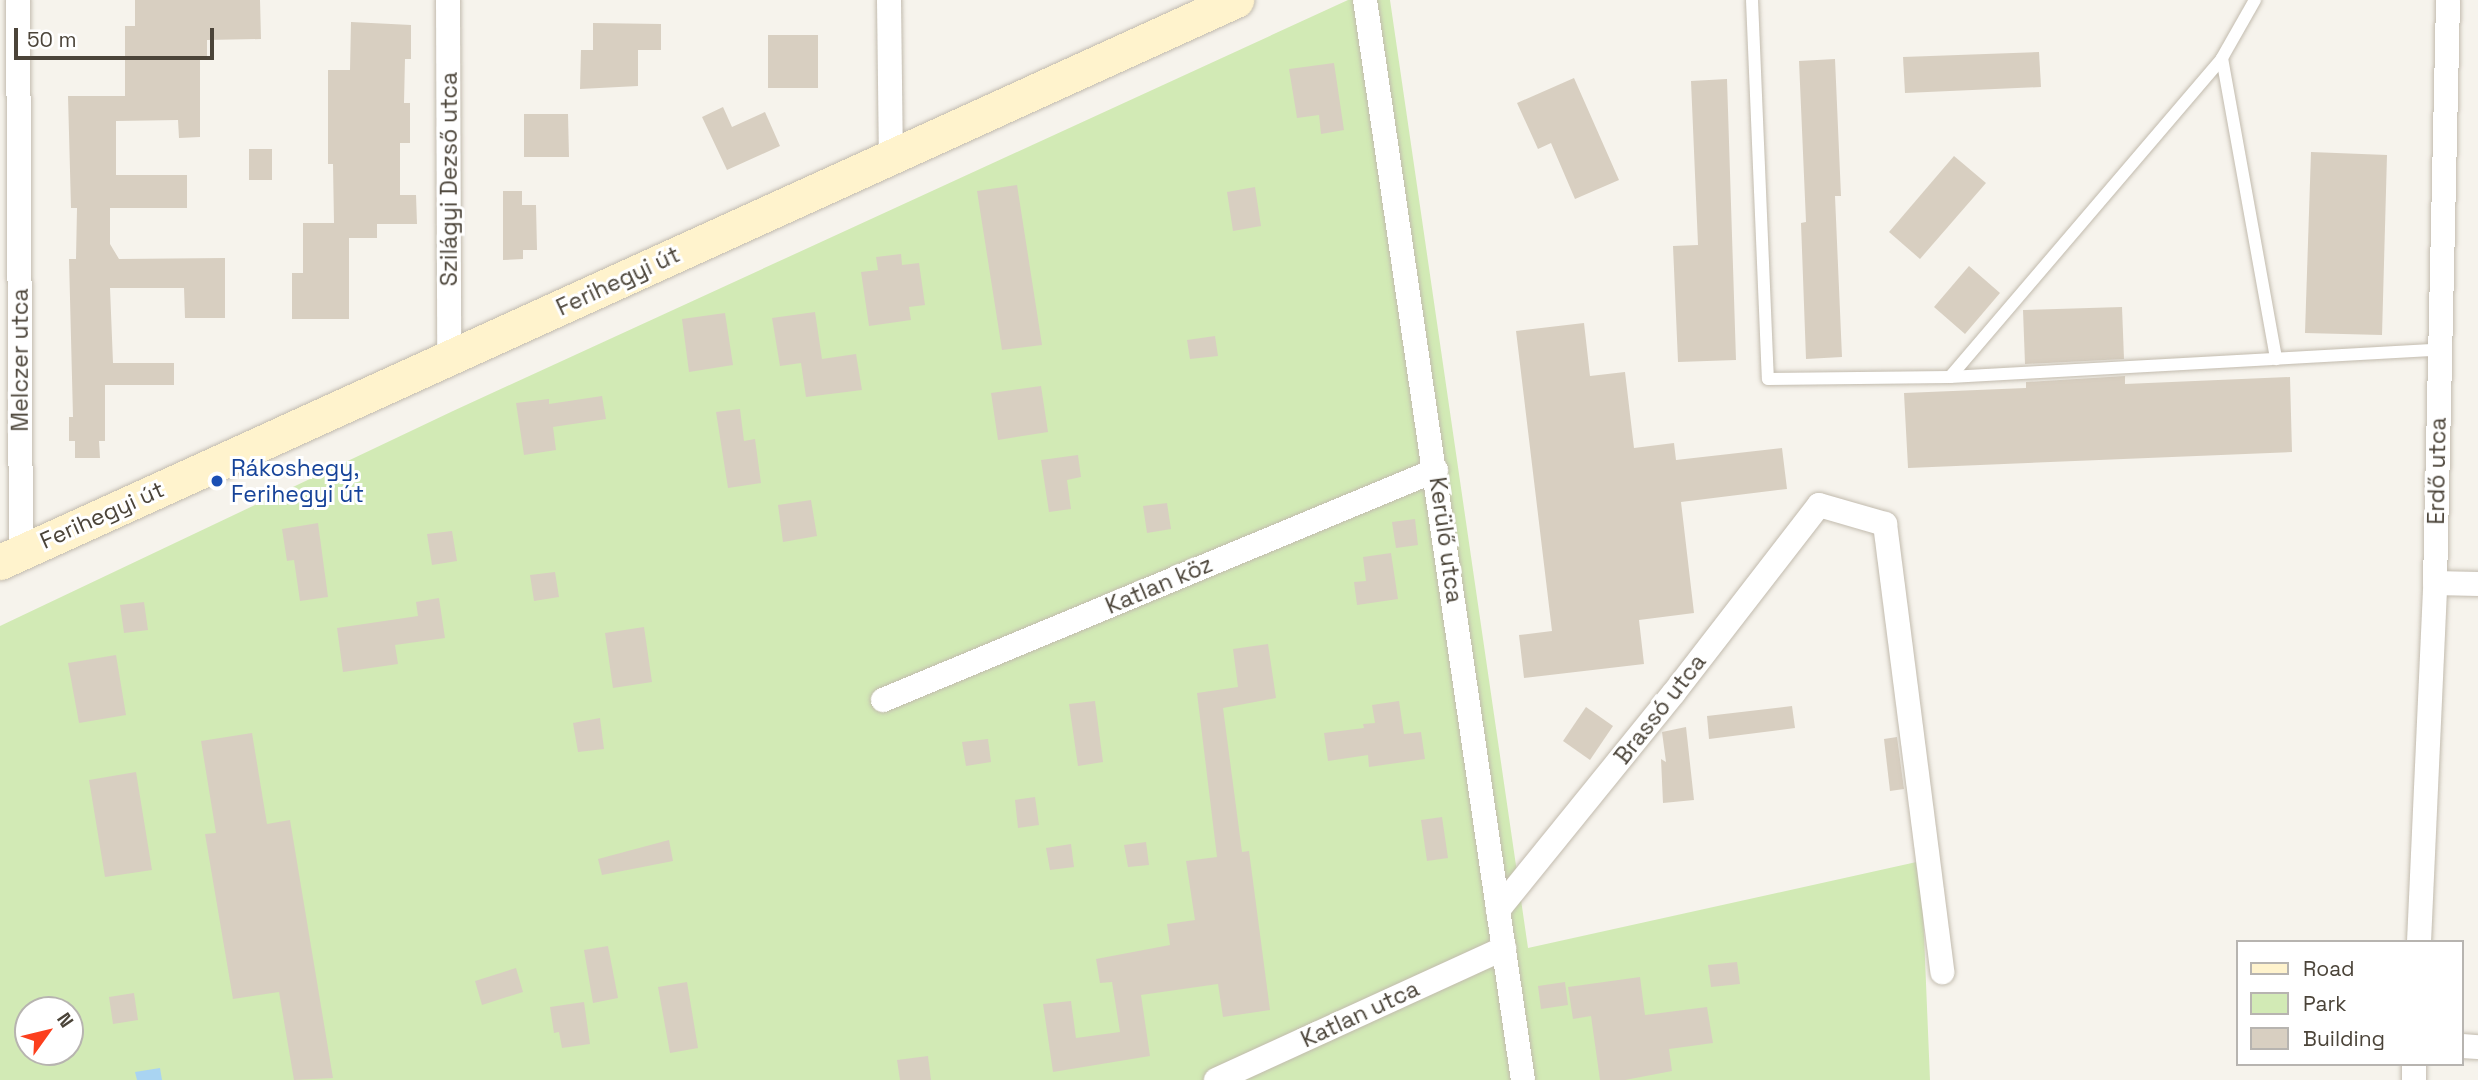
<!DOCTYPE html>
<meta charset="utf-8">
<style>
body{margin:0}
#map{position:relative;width:2478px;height:1080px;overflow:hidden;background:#f6f3ec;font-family:"Space Grotesk",sans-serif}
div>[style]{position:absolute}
.green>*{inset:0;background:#d2eab5}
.water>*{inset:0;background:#a9d4f2}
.building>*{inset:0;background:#d8cfc1}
.roads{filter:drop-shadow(0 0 2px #c2bbae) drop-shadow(0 0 2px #c2bbae)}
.lane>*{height:12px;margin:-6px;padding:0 6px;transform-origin:6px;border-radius:6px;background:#fff}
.street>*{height:24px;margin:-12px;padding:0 12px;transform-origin:12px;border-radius:12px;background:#fff}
.secondary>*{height:35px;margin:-17.5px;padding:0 17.5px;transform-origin:17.5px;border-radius:17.5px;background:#fff3cd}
.dots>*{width:19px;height:19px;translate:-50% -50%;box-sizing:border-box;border:4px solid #fff;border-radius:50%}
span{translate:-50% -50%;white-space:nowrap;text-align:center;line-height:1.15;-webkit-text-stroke:6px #fff;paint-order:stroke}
.street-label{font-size:23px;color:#4b4439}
.transit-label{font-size:23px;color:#164399}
.left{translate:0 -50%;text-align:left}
.legend{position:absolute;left:2236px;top:940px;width:228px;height:126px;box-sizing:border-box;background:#fff;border:2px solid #b7b4b0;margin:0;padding:9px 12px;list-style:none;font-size:21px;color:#4b4439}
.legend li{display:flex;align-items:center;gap:14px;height:35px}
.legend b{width:35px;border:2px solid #b7b4b0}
.north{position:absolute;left:14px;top:996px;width:70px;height:70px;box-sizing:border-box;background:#fff;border:2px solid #b7b4b0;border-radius:50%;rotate:56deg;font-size:19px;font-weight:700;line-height:28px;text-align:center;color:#4b4439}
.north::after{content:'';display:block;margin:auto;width:24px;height:32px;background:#fc3f1d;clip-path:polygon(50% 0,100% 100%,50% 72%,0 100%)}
.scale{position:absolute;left:14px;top:28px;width:200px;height:32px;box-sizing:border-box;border:4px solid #4b4439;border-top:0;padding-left:9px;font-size:21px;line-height:24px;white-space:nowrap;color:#4b4439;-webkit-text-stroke:5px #fff;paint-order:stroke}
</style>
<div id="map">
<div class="green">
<i style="clip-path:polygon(evenodd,1348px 0,1390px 0,1528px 948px,1921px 861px,1930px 1080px,0 1080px,0 626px,453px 411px,1348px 0,28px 1010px,70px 1010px,70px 1052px,28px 1052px,28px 1010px)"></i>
</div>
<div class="water">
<i style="clip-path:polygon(160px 1068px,162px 1080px,137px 1080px,135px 1072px)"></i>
</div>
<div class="building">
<i style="clip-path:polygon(135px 0,260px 0,261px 39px,207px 40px,207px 59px,200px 59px,200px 137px,179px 138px,178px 120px,116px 121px,116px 175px,187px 175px,187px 208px,110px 208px,110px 244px,119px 259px,225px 258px,225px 318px,185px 318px,184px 288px,110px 288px,113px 363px,174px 363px,174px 385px,105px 385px,105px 441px,99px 441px,100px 458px,75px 458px,75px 441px,69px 441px,69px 417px,73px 417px,69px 259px,76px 259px,77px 208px,71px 208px,68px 96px,125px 96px,125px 26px,135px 26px)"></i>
<i style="clip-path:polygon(351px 22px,411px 25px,411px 59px,405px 59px,404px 103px,410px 103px,410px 143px,400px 143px,400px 195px,416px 195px,417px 224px,377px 224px,377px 238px,349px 238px,349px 319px,292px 319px,292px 273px,303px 273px,303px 223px,334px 223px,333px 164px,328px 164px,328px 70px,350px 70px)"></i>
<i style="clip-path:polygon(593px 23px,661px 24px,661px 50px,638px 50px,638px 86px,580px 89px,581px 50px,593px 50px)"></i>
<i style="clip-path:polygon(768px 35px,818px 35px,818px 88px,768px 88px)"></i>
<i style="clip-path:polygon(2039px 52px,2041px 87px,1905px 93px,1903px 57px)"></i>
<i style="clip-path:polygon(1835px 59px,1841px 196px,1835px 196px,1842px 357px,1806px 359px,1801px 223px,1806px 222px,1799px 61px)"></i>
<i style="clip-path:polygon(1334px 63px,1344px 130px,1321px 134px,1319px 115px,1297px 118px,1289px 69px)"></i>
<i style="clip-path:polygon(1574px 78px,1619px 180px,1575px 199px,1551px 143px,1538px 149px,1517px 103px)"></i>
<i style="clip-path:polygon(1727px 79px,1736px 360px,1678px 362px,1673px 246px,1698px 245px,1691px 81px)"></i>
<i style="clip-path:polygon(723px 107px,732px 127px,765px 112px,780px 146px,727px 170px,702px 117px)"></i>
<i style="clip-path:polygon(524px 114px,568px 114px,569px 157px,524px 157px)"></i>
<i style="clip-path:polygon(249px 149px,272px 149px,272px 180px,249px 180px)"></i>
<i style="clip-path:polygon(2311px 152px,2387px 155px,2382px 335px,2305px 333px)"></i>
<i style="clip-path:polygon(1954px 156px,1986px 183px,1920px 259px,1889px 232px)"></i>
<i style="clip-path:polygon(1017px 185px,1042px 345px,1002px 350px,977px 191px)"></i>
<i style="clip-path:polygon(1255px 187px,1261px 226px,1233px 231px,1227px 192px)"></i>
<i style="clip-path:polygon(503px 191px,522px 191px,522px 205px,536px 205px,537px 250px,523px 250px,523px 259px,503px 260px)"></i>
<i style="clip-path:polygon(901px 254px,902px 265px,919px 263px,925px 305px,909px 307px,911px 320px,869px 326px,861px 272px,878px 270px,876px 257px)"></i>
<i style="clip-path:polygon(1969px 266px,2000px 293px,1965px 334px,1934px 307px)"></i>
<i style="clip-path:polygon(2122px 307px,2124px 359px,2025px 364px,2023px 310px)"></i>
<i style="clip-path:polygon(815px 312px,822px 359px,856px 354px,862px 390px,806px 397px,801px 363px,780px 366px,772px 318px)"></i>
<i style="clip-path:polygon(725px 313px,733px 365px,689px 372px,682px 319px)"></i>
<i style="clip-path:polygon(1584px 323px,1590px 376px,1625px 372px,1634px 448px,1674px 443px,1676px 460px,1782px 448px,1787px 489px,1681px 502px,1694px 613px,1639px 620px,1644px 664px,1524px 678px,1519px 635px,1552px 631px,1516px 331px)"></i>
<i style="clip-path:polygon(1215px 336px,1218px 356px,1190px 359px,1187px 340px)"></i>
<i style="clip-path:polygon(2125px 376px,2125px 384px,2290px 377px,2292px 452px,1908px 468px,1904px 393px,2026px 388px,2026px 382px)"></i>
<i style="clip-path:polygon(1041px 386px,1048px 432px,998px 440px,991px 393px)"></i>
<i style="clip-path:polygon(602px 396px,606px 419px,553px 427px,556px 450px,524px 455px,516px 403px,549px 399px,549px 404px)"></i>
<i style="clip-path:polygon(740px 409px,744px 441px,755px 439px,761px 483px,728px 488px,716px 412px)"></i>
<i style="clip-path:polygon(1078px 455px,1081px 477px,1067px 480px,1071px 509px,1049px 512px,1041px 460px)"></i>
<i style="clip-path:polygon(811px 500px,817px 536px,783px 542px,778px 505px)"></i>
<i style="clip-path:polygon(1167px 503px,1171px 529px,1147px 533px,1143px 506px)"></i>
<i style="clip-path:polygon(1415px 519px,1418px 545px,1396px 548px,1392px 522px)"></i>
<i style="clip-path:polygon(318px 523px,328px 597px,300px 601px,294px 560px,287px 561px,282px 529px)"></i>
<i style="clip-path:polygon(452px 531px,457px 561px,432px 565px,427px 534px)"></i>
<i style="clip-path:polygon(1391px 553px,1398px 599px,1357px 605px,1354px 582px,1366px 581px,1363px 557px)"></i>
<i style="clip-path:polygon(555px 572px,559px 597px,534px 601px,530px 575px)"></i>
<i style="clip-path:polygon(439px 598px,445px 638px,395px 645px,398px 664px,343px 672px,337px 628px,418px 616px,416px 602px)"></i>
<i style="clip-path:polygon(144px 602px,148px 630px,124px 633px,120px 605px)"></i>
<i style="clip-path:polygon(644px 627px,652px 682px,613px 688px,605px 633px)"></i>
<i style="clip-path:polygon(1268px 644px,1276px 698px,1223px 708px,1242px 852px,1249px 851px,1270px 1010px,1223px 1017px,1218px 984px,1141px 995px,1150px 1056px,1053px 1072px,1043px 1004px,1071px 1001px,1076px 1038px,1120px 1032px,1112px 982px,1100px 983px,1096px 959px,1170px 945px,1167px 924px,1195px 920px,1186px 861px,1217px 857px,1197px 693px,1238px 687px,1233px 649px)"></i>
<i style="clip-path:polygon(116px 655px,126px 715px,79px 723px,68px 663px)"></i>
<i style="clip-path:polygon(1095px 701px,1103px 762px,1078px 766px,1069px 704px)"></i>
<i style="clip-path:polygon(1399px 701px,1404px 734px,1421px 732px,1425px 759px,1369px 767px,1368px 755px,1328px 761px,1324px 733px,1364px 728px,1363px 724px,1375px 723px,1372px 705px)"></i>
<i style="clip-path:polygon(1792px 706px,1795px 728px,1709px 739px,1707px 716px)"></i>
<i style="clip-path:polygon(1586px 707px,1613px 726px,1590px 760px,1563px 741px)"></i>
<i style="clip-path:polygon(600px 718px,604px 749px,578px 752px,573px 723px)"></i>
<i style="clip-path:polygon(1686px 727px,1694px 800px,1663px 803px,1661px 759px,1666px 762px,1662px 732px)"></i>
<i style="clip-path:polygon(252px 733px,267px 824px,290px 820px,333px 1078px,294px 1080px,279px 992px,233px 999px,205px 834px,216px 833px,201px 741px)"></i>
<i style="clip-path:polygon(1897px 737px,1904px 789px,1890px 791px,1884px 739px)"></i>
<i style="clip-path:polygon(988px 739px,991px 762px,966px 766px,962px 742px)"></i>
<i style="clip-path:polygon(136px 772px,152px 870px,105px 877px,89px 780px)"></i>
<i style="clip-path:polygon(1035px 797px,1039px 825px,1018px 828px,1015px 800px)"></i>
<i style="clip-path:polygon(1442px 817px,1448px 858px,1427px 861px,1421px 820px)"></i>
<i style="clip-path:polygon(669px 840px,673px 861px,602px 875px,598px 859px)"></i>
<i style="clip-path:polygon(1146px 842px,1149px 865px,1128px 867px,1124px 845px)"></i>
<i style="clip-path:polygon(1071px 844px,1074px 867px,1050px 870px,1046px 848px)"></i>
<i style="clip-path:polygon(608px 946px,618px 998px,593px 1003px,584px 950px)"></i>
<i style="clip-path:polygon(1737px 962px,1740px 984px,1711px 987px,1708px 965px)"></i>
<i style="clip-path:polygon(516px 968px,523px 992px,482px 1005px,475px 981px)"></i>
<i style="clip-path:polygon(1640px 977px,1645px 1015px,1707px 1007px,1713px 1043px,1669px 1049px,1672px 1071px,1625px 1080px,1600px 1080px,1591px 1016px,1573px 1019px,1568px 987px)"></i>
<i style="clip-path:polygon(687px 982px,698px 1048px,670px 1053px,658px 987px)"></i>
<i style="clip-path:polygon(1565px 982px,1568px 1005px,1541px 1009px,1538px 986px)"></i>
<i style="clip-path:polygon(134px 993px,138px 1020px,113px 1024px,109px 997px)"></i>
<i style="clip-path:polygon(584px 1002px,590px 1044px,562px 1048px,559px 1032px,554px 1033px,550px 1007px)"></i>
<i style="clip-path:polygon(928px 1056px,931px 1080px,900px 1080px,897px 1060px)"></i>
</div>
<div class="roads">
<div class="lane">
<i style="left:1752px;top:0;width:379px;rotate:87.6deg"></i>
<i style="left:1768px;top:379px;width:182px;rotate:-0.6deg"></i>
<i style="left:1950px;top:377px;width:491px;rotate:-3.2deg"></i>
<i style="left:2222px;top:58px;width:306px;rotate:79.8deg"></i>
<i style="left:1950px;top:377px;width:419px;rotate:-49.5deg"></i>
<i style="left:2222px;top:58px;width:67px;rotate:-60.4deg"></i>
</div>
<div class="street">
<i style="left:18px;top:0;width:552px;rotate:89.69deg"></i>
<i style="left:448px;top:0;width:359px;rotate:89.8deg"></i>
<i style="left:889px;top:0;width:156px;rotate:89.3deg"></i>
<i style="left:1365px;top:0;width:1091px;rotate:81.68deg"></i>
<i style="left:2435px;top:583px;width:43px;rotate:1.3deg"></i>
<i style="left:883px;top:700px;width:599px;rotate:-22.58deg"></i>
<i style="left:1498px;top:910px;width:278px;rotate:-51deg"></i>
<i style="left:1673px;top:694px;width:239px;rotate:-52.3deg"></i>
<i style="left:1819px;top:505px;width:69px;rotate:16.1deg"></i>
<i style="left:1885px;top:524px;width:452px;rotate:82.7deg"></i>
<i style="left:2419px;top:942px;width:359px;rotate:-87.4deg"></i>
<i style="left:2435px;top:583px;width:583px;rotate:-88.72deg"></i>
<i style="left:2462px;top:1046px;width:16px;rotate:4deg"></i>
<i style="left:1216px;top:1080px;width:317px;rotate:-24.6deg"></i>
<i style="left:2414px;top:1080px;width:16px;rotate:-90deg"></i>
</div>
<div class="secondary">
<i style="left:0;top:562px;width:1358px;rotate:-24.45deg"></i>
</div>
</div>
<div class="dots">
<i style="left:217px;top:481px;background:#1a4fb4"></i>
</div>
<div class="street-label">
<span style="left:449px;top:179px;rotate:-90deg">Szilágyi Dezső utca</span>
<span style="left:618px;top:281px;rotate:-25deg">Ferihegyi út</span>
<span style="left:20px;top:360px;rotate:-90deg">Melczer utca</span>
<span style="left:2437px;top:471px;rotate:-89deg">Erdő utca</span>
<span style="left:102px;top:515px;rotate:-24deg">Ferihegyi út</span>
<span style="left:1446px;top:540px;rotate:82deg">Kerülő utca</span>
<span style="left:1159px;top:585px;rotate:-23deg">Katlan köz</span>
<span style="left:1660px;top:709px;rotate:-52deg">Brassó utca</span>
<span style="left:1360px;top:1014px;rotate:-25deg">Katlan utca</span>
</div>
<div class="transit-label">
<span class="left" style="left:231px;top:481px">Rákoshegy,<br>Ferihegyi út</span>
</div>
<ul class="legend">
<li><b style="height:9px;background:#fff3cd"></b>Road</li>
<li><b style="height:19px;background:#d2eab5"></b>Park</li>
<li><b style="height:19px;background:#d8cfc1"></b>Building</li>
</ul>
<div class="north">N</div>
<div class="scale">50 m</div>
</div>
